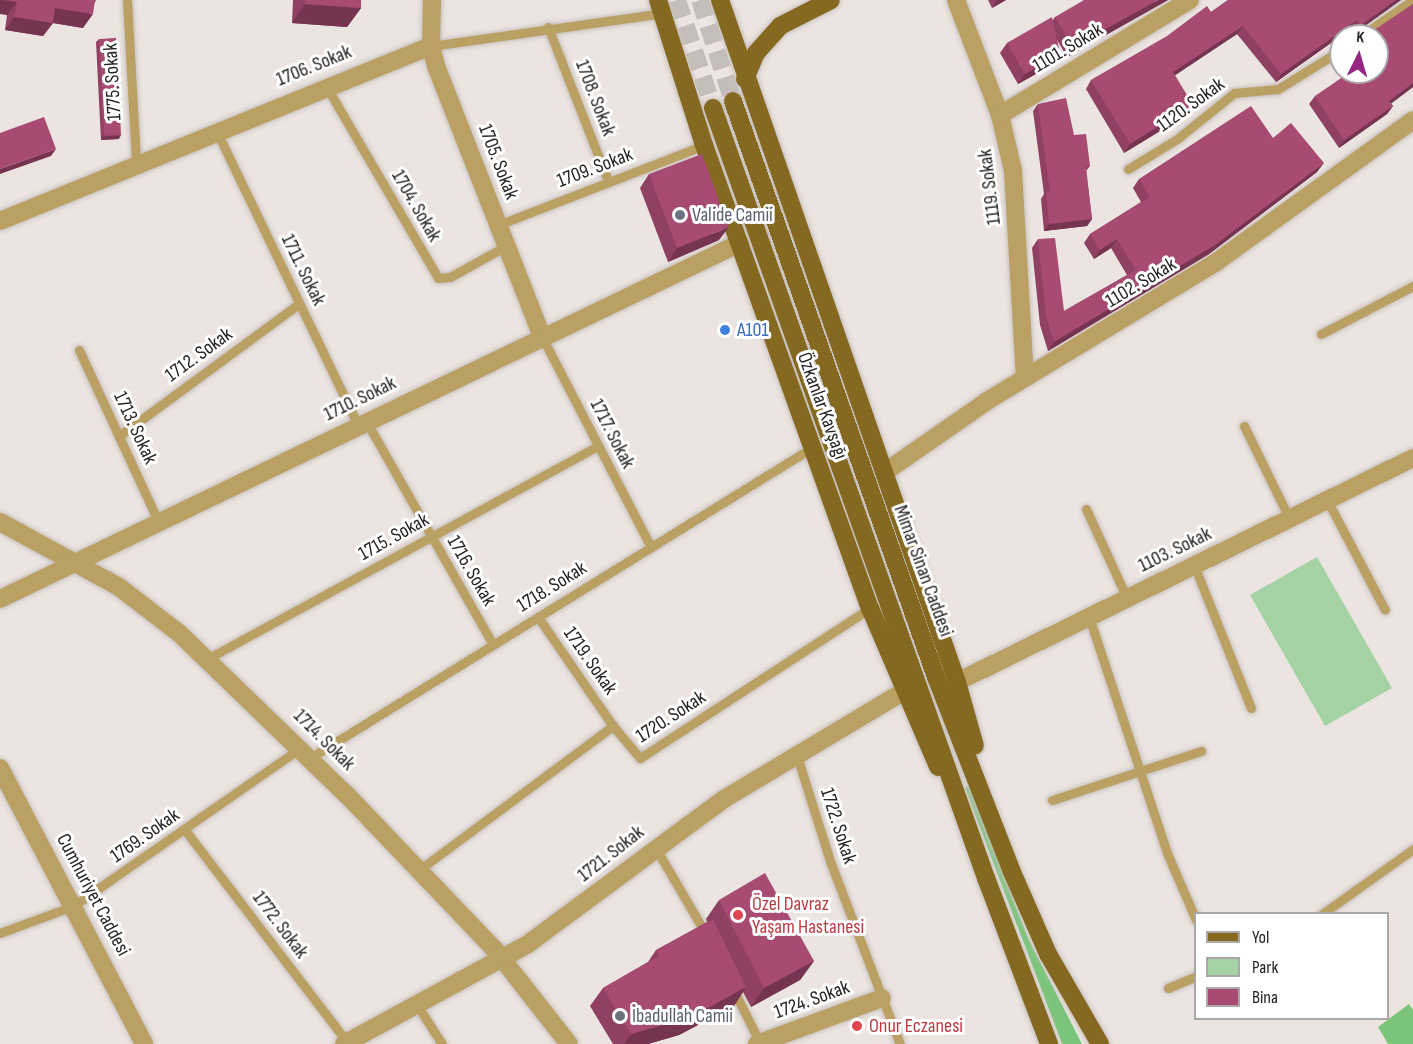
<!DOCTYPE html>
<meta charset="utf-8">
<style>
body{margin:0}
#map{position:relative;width:1413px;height:1044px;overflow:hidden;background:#ebe4e0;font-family:"Sofia Sans Condensed",sans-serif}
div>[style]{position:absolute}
.green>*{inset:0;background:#a4d2a4}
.forest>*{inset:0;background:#7bc57b}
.primary-tunnel>*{height:18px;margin-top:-9px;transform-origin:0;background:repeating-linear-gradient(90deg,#c4beba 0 18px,transparent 0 27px)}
.roads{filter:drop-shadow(0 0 2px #c8c1be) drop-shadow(0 0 2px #c8c1be)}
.service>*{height:9px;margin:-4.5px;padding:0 4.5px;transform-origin:4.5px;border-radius:4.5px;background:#bba064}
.minor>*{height:18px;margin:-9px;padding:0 9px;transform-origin:9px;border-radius:9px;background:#bba064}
.tertiary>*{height:18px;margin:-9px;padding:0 9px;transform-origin:9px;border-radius:9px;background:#bba064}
.primary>*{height:18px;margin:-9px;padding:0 9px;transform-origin:9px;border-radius:9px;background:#866920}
.wall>*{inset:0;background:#904063}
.shaded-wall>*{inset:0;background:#753450}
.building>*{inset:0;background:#a74b73}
.dots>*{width:16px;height:16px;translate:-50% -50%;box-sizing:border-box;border:3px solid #fff;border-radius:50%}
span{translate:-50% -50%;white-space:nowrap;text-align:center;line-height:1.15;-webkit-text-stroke:6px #fff;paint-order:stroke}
.street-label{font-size:20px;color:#272422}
.worship-label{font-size:20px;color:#5b616d}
.left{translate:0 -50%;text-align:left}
.shop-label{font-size:20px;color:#366cbe}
.health-label{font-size:20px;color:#be3a42}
.legend{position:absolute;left:1194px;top:912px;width:195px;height:108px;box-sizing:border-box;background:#fff;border:2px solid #a9a7a7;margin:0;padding:8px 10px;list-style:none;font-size:18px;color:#272422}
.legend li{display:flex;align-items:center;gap:12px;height:30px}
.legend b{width:30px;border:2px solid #a9a7a7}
.north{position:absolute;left:1329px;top:24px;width:60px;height:60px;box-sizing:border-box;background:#fff;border:2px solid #a9a7a7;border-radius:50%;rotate:5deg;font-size:16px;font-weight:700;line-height:24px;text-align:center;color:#272422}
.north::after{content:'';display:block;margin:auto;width:21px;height:27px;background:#952483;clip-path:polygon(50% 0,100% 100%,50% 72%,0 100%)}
</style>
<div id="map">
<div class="green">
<i style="clip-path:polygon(1317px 557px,1392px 688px,1325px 726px,1250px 595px)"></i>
</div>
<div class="forest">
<i style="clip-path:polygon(969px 786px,1029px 940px,1082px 1044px,1062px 1044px,965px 788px)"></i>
<i style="clip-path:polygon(1409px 1004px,1413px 1010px,1413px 1044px,1388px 1044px,1378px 1027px)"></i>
</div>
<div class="primary-tunnel">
<i style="left:677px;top:0;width:114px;rotate:71.6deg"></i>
<i style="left:700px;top:0;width:106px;rotate:71.9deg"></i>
</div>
<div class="roads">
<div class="service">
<i style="left:127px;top:0;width:163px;rotate:86.8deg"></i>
<i style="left:548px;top:27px;width:165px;rotate:68.7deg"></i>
<i style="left:1361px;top:36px;width:63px;rotate:-34.7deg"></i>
<i style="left:431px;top:46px;width:233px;rotate:-8.1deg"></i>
<i style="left:326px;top:86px;width:222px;rotate:59.7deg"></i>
<i style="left:438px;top:278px;width:12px;rotate:-5deg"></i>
<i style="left:450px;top:277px;width:64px;rotate:-29deg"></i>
<i style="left:216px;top:130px;width:327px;rotate:64.3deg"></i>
<i style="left:1128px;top:169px;width:57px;rotate:-31.5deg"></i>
<i style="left:1177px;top:139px;width:73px;rotate:-38.9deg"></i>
<i style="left:1234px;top:93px;width:44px;rotate:-5.2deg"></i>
<i style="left:1278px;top:89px;width:74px;rotate:-31.8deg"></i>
<i style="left:498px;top:225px;width:221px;rotate:-21.2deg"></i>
<i style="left:1321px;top:334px;width:104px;rotate:-27.6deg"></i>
<i style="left:542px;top:337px;width:237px;rotate:62.6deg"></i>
<i style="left:79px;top:350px;width:188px;rotate:65.2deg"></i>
<i style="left:366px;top:421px;width:257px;rotate:60.4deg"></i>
<i style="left:1244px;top:426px;width:102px;rotate:63.9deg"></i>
<i style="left:119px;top:436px;width:223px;rotate:-36.3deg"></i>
<i style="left:1327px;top:500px;width:124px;rotate:62.2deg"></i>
<i style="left:1086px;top:509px;width:98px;rotate:65.3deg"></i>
<i style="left:1194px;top:565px;width:154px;rotate:68.3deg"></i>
<i style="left:538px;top:617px;width:132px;rotate:55.5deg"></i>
<i style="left:1089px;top:617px;width:249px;rotate:71.7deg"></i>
<i style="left:1167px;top:853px;width:73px;rotate:66.6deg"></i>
<i style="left:207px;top:659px;width:445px;rotate:-28.6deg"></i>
<i style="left:796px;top:753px;width:113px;rotate:72.5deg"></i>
<i style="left:830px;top:861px;width:196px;rotate:69.1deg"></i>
<i style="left:310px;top:758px;width:591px;rotate:-31.73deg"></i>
<i style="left:1052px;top:800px;width:157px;rotate:-18.2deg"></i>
<i style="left:185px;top:830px;width:267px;rotate:52.6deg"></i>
<i style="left:655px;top:847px;width:103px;rotate:59.7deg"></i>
<i style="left:419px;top:870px;width:242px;rotate:-36.6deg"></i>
<i style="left:613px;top:726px;width:42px;rotate:49.8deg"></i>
<i style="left:640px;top:758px;width:275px;rotate:-33.1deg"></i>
<i style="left:1322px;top:914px;width:112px;rotate:-35.5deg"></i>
<i style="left:0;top:933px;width:78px;rotate:-20.3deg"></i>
<i style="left:73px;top:906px;width:277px;rotate:-34.8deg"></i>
<i style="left:1168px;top:988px;width:30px;rotate:-23deg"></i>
<i style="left:733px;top:989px;width:60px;rotate:63.4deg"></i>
<i style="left:417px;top:1005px;width:46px;rotate:57.3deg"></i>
</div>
<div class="minor">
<i style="left:432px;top:0;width:46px;rotate:91.2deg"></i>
<i style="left:431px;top:46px;width:21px;rotate:76deg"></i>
<i style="left:436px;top:66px;width:291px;rotate:68.6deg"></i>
<i style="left:956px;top:0;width:123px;rotate:69.1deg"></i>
<i style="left:1000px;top:115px;width:57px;rotate:76.9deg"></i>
<i style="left:1013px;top:171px;width:206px;rotate:86.7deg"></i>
<i style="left:1000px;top:115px;width:222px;rotate:-31.2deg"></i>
<i style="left:0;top:221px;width:465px;rotate:-22.1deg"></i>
<i style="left:885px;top:472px;width:124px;rotate:-34.8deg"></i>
<i style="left:987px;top:401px;width:267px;rotate:-31.2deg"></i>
<i style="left:1215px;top:263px;width:244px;rotate:-35.8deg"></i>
<i style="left:0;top:522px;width:136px;rotate:28.6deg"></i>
<i style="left:119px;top:587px;width:76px;rotate:37.5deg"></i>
<i style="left:179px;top:633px;width:232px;rotate:44deg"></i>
<i style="left:346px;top:794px;width:217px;rotate:46.3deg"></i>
<i style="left:496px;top:951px;width:118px;rotate:51.9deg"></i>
<i style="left:0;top:599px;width:821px;rotate:-25.69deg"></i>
<i style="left:957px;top:682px;width:508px;rotate:-26.16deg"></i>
<i style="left:344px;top:1044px;width:209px;rotate:-28.5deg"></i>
<i style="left:528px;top:944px;width:244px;rotate:-36.5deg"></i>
<i style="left:724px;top:799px;width:209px;rotate:-30.9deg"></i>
<i style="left:757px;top:1044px;width:133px;rotate:-20.2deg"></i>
</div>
<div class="tertiary">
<i style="left:0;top:768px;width:311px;rotate:62.4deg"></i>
</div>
<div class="primary">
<i style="left:658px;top:0;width:152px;rotate:72.4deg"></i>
<i style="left:704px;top:145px;width:492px;rotate:70.3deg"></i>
<i style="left:870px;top:608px;width:173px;rotate:66.8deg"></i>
<i style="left:720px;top:0;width:722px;rotate:70.84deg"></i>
<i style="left:957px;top:682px;width:66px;rotate:74.3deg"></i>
<i style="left:745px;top:79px;width:28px;rotate:-67deg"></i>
<i style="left:756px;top:53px;width:36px;rotate:-48deg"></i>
<i style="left:780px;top:26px;width:57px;rotate:-27deg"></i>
<i style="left:733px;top:101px;width:611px;rotate:70.59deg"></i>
<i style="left:936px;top:677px;width:209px;rotate:68.7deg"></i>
<i style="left:1012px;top:872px;width:90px;rotate:66.3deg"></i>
<i style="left:1048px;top:954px;width:104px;rotate:60deg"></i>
<i style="left:713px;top:108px;width:817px;rotate:70.48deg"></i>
<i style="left:986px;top:878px;width:178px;rotate:69.2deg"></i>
</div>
</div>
<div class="wall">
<i style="clip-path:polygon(0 0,96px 0,83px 28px,53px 23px,43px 36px,5px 30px,7px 15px)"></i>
<i style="clip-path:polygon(293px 0,361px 0,361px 8px,347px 27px,292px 23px)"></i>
<i style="clip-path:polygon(988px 0,1006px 0,992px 8px)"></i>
<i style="clip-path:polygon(1168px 0,1067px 57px,1057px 40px,1060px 54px,1052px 65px,1018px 84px,1000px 53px,1007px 43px,1053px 20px,1055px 17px)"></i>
<i style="clip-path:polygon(1228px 0,1401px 0,1355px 33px,1352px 28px,1276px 82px,1237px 34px,1175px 75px,1188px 114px,1124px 153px,1086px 89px,1091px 80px,1211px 12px)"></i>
<i style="clip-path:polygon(1413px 4px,1413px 87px,1391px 103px,1393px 106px,1387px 114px,1339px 148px,1309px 104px,1315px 96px,1377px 72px,1377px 36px,1367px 36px)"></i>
<i style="clip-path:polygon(99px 39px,119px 139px,101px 140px,96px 42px)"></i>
<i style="clip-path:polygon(1038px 104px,1074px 135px,1090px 166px,1086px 171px,1092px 219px,1087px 226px,1044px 231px,1041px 199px,1044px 194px,1033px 111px)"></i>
<i style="clip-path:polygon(1273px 138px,1317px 172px,1209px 254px,1048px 351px,1040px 325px,1032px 248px,1038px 239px,1064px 311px,1127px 275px,1111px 248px,1094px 259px,1084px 243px,1090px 234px,1141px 202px,1133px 188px,1139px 179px)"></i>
<i style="clip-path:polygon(649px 174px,719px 240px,668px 262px,640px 188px)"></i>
<i style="clip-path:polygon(719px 900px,814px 961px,800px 980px,751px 1007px,743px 992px,734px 1006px,679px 1035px,648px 1044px,613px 1044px,590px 1006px,603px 988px,648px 962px,656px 950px,707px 922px,706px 919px)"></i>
</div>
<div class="shaded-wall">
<i style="clip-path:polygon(0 0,17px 2px,7px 15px,0 14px)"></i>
<i style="clip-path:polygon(997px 0,1006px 0,992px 8px)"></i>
<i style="clip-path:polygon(1158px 0,1168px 0,1067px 57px,1073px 47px)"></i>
<i style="clip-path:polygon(1396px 0,1401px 0,1355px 33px,1361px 25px)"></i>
<i style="clip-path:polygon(305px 4px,361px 8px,347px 27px,292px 23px)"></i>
<i style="clip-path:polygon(55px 8px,93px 14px,83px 28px,53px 23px,43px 36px,5px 30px,14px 17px)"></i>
<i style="clip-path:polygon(1357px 20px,1352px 28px,1276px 82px,1281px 74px)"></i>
<i style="clip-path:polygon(1243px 26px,1237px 34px,1168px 80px,1173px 72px)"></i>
<i style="clip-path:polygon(1060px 54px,1052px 65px,1018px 84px,1025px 74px)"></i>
<i style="clip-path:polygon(1413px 83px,1413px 87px,1384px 109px,1389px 101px)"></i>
<i style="clip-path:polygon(1193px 105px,1188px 114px,1124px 153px,1130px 144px)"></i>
<i style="clip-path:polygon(1393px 106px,1387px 114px,1339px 148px,1344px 140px)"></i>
<i style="clip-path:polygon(121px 135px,119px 139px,101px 140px,104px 136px)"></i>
<i style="clip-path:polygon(56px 149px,51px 156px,0 174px,0 169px)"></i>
<i style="clip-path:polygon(1324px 163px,1317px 172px,1209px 254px,1048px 351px,1054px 342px)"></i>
<i style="clip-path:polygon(1092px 219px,1087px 226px,1044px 231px,1049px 224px)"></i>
<i style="clip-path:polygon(729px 227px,719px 240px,668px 262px,677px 248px)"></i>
<i style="clip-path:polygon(1117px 239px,1111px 248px,1094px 259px,1100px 250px)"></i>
<i style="clip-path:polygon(814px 961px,800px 980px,751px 1007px,764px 988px)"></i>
<i style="clip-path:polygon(746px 987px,734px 1006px,679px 1035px,648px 1044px,624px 1044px,631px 1034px)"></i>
</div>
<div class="building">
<i style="clip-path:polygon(5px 0,95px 0,93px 14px,55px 8px,53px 23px,14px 17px,17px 2px)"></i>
<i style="clip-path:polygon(305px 0,361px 0,361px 8px,305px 4px)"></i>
<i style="clip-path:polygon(1084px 0,1158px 0,1073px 47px,1055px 17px)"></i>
<i style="clip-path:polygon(1228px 0,1396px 0,1361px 25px,1357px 20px,1281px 74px,1243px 26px,1173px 72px,1193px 105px,1130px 144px,1091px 80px,1167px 36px,1207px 6px,1211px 12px)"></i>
<i style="clip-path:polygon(1413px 4px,1413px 83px,1389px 101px,1393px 106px,1344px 140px,1315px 96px,1350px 72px,1377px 72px,1377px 54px,1381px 51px,1377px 46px,1377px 36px,1369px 36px,1368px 34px)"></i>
<i style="clip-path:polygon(1052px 17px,1060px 54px,1025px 74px,1007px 43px)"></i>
<i style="clip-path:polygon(116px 38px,121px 135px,104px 136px,99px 39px)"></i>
<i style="clip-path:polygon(1066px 98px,1074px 135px,1086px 134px,1090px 166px,1086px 167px,1092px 219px,1049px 224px,1046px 192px,1050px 192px,1038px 104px)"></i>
<i style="clip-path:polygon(1251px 106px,1273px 138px,1291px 123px,1324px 163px,1215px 245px,1054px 342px,1046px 316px,1038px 239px,1055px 238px,1064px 311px,1136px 270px,1117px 239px,1100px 250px,1090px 234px,1150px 197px,1139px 179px)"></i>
<i style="clip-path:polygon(44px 117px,56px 149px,0 169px,0 133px)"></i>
<i style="clip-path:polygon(702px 154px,729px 227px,677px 248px,649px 174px)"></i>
<i style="clip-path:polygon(765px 873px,814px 961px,764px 988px,719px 900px)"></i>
<i style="clip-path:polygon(713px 920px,746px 987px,692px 1017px,631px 1034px,603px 988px,659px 956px,656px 950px)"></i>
</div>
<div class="dots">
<i style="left:680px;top:215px;background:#6b7280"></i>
<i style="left:725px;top:330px;background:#3f7fe0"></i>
<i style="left:738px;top:915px;background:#e0444e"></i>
<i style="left:620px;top:1016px;background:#6b7280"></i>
<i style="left:857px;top:1026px;background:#e0444e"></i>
</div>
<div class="street-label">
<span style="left:1068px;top:48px;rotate:-31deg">1101. Sokak</span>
<span style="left:314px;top:66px;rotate:-22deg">1706. Sokak</span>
<span style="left:113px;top:82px;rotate:-93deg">1775. Sokak</span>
<span style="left:595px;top:98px;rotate:69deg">1708. Sokak</span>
<span style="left:1191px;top:105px;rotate:-36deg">1120. Sokak</span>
<span style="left:498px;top:162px;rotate:69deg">1705. Sokak</span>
<span style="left:595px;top:168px;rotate:-21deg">1709. Sokak</span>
<span style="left:990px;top:187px;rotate:-97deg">1119. Sokak</span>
<span style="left:416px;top:206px;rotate:60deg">1704. Sokak</span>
<span style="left:303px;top:270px;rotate:64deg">1711. Sokak</span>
<span style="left:1141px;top:283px;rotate:-31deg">1102. Sokak</span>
<span style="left:199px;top:355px;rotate:-36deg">1712. Sokak</span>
<span style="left:360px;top:399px;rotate:-26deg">1710. Sokak</span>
<span style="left:822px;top:406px;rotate:70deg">Özkanlar Kavşağı</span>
<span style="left:135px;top:428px;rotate:65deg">1713. Sokak</span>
<span style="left:612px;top:434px;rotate:63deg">1717. Sokak</span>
<span style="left:394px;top:537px;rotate:-29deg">1715. Sokak</span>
<span style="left:1175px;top:550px;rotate:-26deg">1103. Sokak</span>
<span style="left:471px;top:571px;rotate:60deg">1716. Sokak</span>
<span style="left:923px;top:571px;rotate:70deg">Mimar Sinan Caddesi</span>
<span style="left:552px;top:587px;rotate:-32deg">1718. Sokak</span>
<span style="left:590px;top:661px;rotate:55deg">1719. Sokak</span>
<span style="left:671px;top:717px;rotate:-33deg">1720. Sokak</span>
<span style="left:324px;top:740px;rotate:45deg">1714. Sokak</span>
<span style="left:838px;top:826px;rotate:72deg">1722. Sokak</span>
<span style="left:145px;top:836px;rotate:-35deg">1769. Sokak</span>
<span style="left:611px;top:854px;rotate:-38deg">1721. Sokak</span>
<span style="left:93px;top:895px;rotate:62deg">Cumhuriyet Caddesi</span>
<span style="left:280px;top:925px;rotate:53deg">1772. Sokak</span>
<span style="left:812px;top:1000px;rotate:-20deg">1724. Sokak</span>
</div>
<div class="worship-label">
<span class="left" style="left:692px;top:215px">Valide Camii</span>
<span class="left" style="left:632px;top:1016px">İbadullah Camii</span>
</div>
<div class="shop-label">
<span class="left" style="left:737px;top:330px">A101</span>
</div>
<div class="health-label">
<span class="left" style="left:752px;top:916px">Özel Davraz<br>Yaşam Hastanesi</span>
<span class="left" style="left:869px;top:1026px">Onur Eczanesi</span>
</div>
<ul class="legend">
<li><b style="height:8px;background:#866920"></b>Yol</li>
<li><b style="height:16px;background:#a4d2a4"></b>Park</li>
<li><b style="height:16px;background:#a74b73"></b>Bina</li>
</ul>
<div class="north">K</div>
</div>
